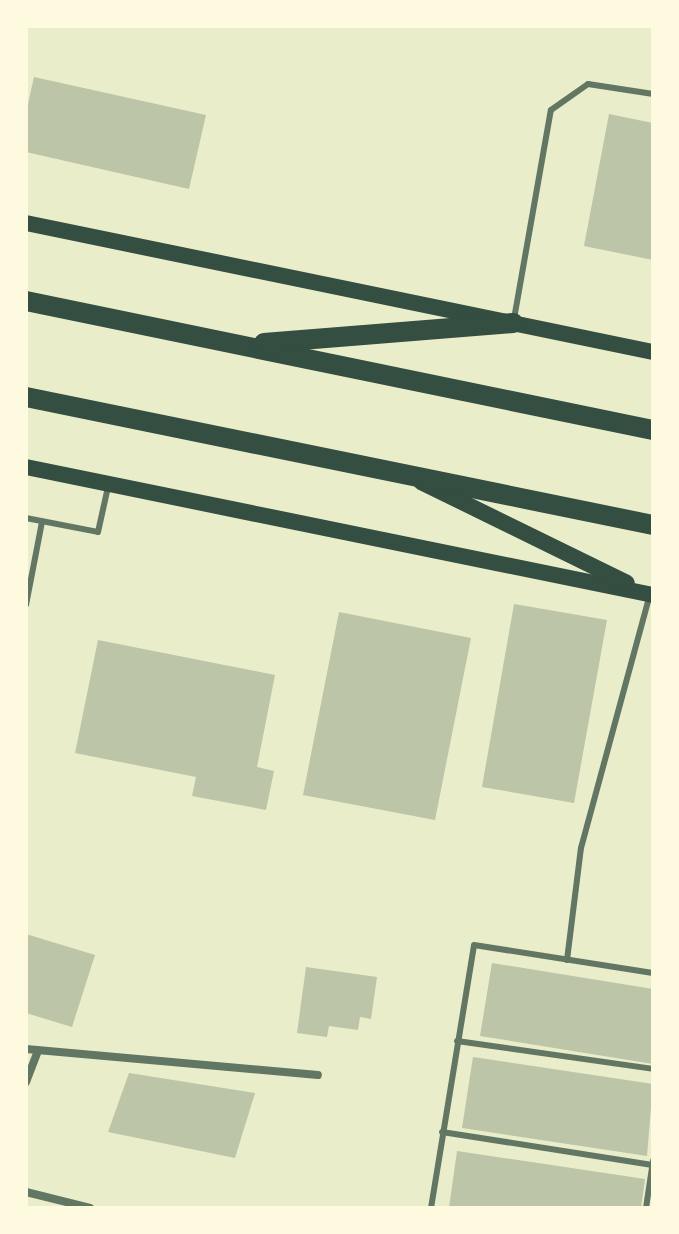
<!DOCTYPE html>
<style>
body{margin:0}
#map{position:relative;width:679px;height:1234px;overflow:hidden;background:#e9edc9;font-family:Overpass,sans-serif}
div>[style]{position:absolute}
.building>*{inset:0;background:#bcc5a7}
.service>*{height:6px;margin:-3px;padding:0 3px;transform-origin:3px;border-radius:3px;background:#617663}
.minor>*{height:8px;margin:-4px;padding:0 4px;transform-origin:4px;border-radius:4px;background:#617663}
.secondary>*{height:16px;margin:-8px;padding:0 8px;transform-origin:8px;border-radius:8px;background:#344e41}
.primary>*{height:20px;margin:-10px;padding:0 10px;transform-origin:10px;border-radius:10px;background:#344e41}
span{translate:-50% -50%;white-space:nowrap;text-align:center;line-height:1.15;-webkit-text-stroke:7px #fefae0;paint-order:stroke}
.frame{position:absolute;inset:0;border:28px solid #fefae0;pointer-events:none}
</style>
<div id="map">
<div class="building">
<i style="clip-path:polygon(34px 77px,206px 115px,189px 189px,26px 152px,26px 113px)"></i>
<i style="clip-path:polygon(609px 114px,653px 123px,653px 260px,584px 246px)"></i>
<i style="clip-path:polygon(514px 604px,607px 620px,574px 803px,482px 787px)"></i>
<i style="clip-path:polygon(339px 612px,471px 638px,435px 820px,303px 795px)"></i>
<i style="clip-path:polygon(98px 640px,275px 675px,257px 767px,274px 771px,266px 810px,192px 796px,196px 777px,75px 753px)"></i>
<i style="clip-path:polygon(26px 934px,95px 955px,72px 1027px,26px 1013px)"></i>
<i style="clip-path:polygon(492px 963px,653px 989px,653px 1064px,480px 1036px)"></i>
<i style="clip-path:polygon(306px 967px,377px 977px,371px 1019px,360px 1017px,358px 1030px,329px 1026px,327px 1037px,297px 1033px)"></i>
<i style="clip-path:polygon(473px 1057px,653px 1084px,647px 1156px,462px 1128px)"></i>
<i style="clip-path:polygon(129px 1073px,255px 1093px,235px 1158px,108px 1132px)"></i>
<i style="clip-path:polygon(457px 1151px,645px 1179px,641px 1208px,449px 1208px)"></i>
</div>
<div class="service">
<i style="left:514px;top:319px;width:212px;rotate:-80deg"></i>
<i style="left:551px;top:110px;width:45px;rotate:-35.1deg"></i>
<i style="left:588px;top:84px;width:66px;rotate:8.7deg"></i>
<i style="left:26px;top:518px;width:73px;rotate:11deg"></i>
<i style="left:98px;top:532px;width:46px;rotate:-77.5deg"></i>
<i style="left:26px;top:605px;width:85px;rotate:-79.1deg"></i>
<i style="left:567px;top:960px;width:113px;rotate:-82.9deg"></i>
<i style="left:581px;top:848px;width:263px;rotate:-74.8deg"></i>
<i style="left:457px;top:1041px;width:198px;rotate:8.1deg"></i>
<i style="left:442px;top:1132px;width:213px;rotate:8.9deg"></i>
<i style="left:431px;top:1208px;width:266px;rotate:-80.7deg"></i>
<i style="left:474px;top:945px;width:181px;rotate:8.9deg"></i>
<i style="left:646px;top:1208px;width:48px;rotate:-81.5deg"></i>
</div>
<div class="minor">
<i style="left:26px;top:1049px;width:293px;rotate:5.1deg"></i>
<i style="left:26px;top:1082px;width:34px;rotate:-69deg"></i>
<i style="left:26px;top:1192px;width:66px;rotate:14deg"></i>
</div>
<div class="secondary">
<i style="left:26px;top:223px;width:640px;rotate:11.63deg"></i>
<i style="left:26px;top:467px;width:640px;rotate:11.54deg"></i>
<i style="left:421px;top:482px;width:229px;rotate:26.1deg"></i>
</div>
<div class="primary">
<i style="left:26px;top:301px;width:640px;rotate:11.63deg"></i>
<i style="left:264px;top:343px;width:250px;rotate:-4.6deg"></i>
<i style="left:26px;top:397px;width:640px;rotate:11.54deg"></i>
</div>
<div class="frame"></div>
</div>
